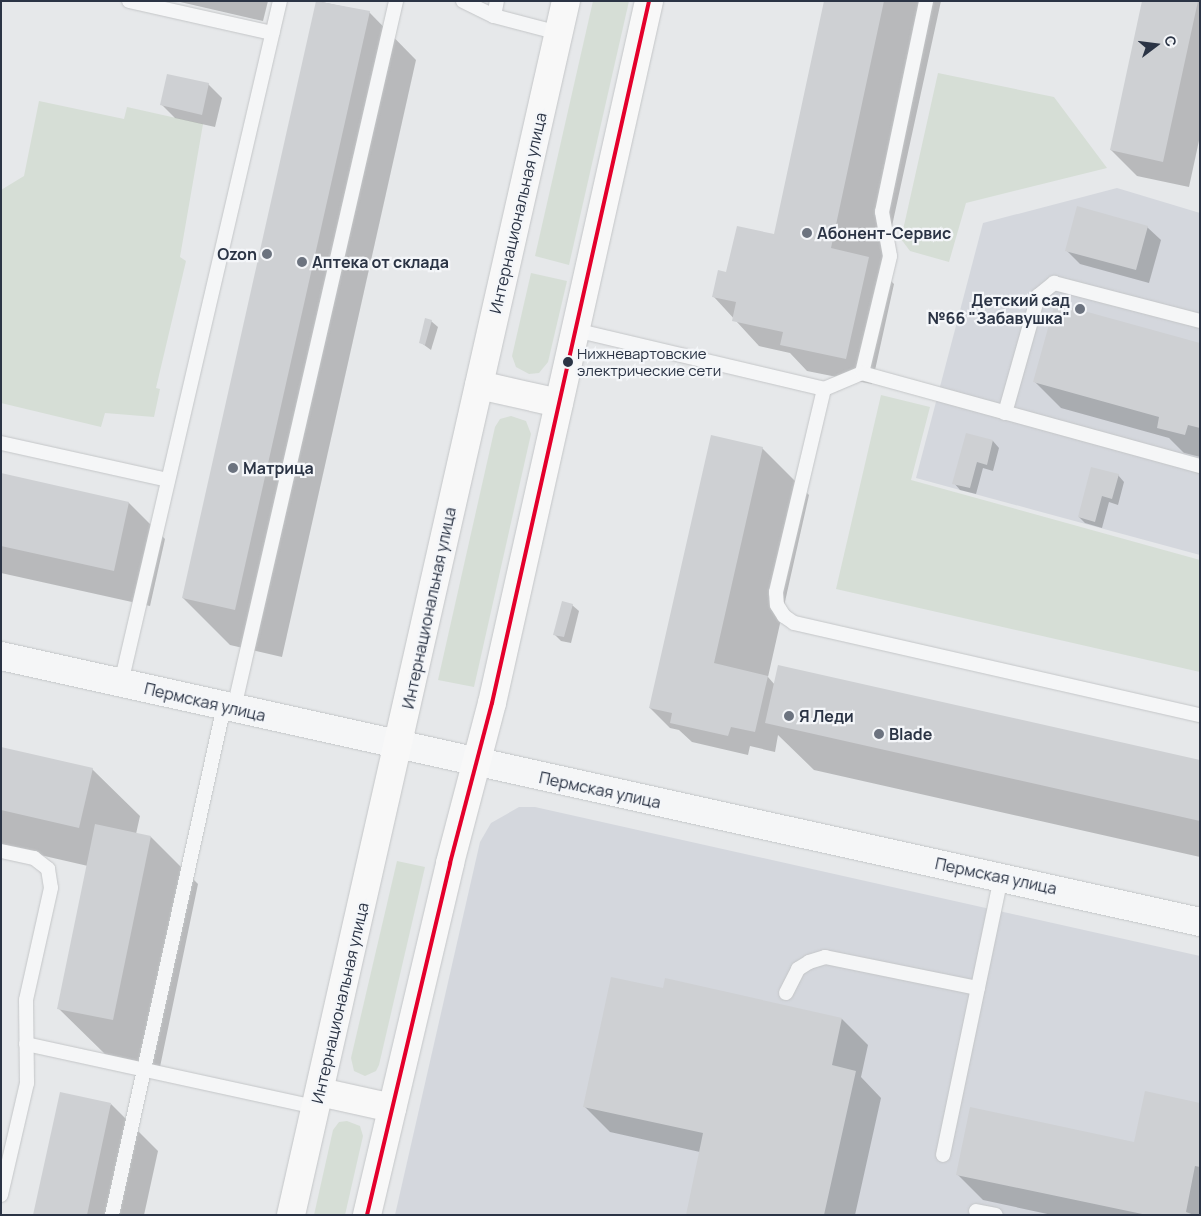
<!DOCTYPE html>
<meta charset="utf-8">
<style>
body{margin:0}
#map{position:relative;width:1201px;height:1216px;overflow:hidden;background:#e6e8ea;font-family:Manrope,sans-serif}
div>[style]{position:absolute}
.built>*{inset:0;background:#d4d7dd}
.green>*{inset:0;background:#d6ded6}
.shadow>*{inset:0;background:#0003}
.building>*{inset:0;background:#ced0d3}
.roads{filter:drop-shadow(0 0 1px #c4c6c8) drop-shadow(0 0 1px #c4c6c8)}
.service>*{height:14px;margin:-7px;padding:0 7px;transform-origin:7px;border-radius:7px;background:#f5f6f7}
.tertiary>*{height:28px;margin:-14px;padding:0 14px;transform-origin:14px;border-radius:14px;background:#f5f6f7}
.primary>*{height:28px;margin:-14px;padding:0 14px;transform-origin:14px;border-radius:14px;background:#f8f8f8}
.bus-1>*{height:4px;margin:-2px;padding:0 2px;transform-origin:2px;border-radius:2px;background:#e4002b}
.dots>*{width:14px;height:14px;translate:-50% -50%;box-sizing:border-box;border:2px solid #f4f6f9;border-radius:50%}
span{translate:-50% -50%;white-space:nowrap;text-align:center;line-height:1.15;-webkit-text-stroke:4.5px #f4f6f9;paint-order:stroke}
.bus-label{font-size:15px;color:#2b3445}
.left{translate:0 -50%;text-align:left}
.street-label{font-size:16px;color:#2b3445}
.poi-label{font-size:16px;color:#2b3445;font-weight:700}
.right{translate:-100% -50%;text-align:right}
.frame{position:absolute;inset:0;border:2px solid #2b3445;pointer-events:none}
.north{position:absolute;left:1131px;top:20px;width:50px;height:50px;-webkit-text-stroke:4px #f4f6f9;paint-order:stroke;rotate:75deg;font-size:14px;font-weight:700;line-height:20px;text-align:center;color:#2b3445}
.north::after{content:'';display:block;margin:auto;width:18px;height:22px;background:#2b3445;clip-path:polygon(50% 0,100% 100%,50% 72%,0 100%)}
</style>
<div id="map">
<div class="built">
<i style="clip-path:polygon(1117px 188px,1200px 213px,1200px 555px,916px 478px,983px 223px)"></i>
<i style="clip-path:polygon(519px 807px,535px 807px,1200px 956px,1200px 1215px,395px 1215px,480px 842px,491px 823px)"></i>
</div>
<div class="green">
<i style="clip-path:polygon(593px 1px,629px 1px,569px 265px,535px 256px)"></i>
<i style="clip-path:polygon(938px 73px,1054px 97px,1107px 168px,966px 203px,949px 262px,910px 251px,901px 239px)"></i>
<i style="clip-path:polygon(39px 101px,124px 119px,127px 107px,203px 124px,180px 257px,186px 261px,156px 388px,160px 389px,154px 417px,105px 413px,101px 427px,1px 403px,1px 190px,24px 176px)"></i>
<i style="clip-path:polygon(531px 273px,567px 281px,548px 362px,539px 373px,529px 374px,516px 367px,512px 356px)"></i>
<i style="clip-path:polygon(881px 395px,930px 407px,911px 480px,1200px 560px,1200px 672px,836px 589px)"></i>
<i style="clip-path:polygon(511px 416px,526px 421px,531px 434px,474px 687px,438px 680px,495px 427px,500px 419px)"></i>
<i style="clip-path:polygon(397px 861px,425px 867px,379px 1065px,376px 1071px,365px 1076px,354px 1071px,351px 1058px)"></i>
<i style="clip-path:polygon(347px 1121px,360px 1126px,363px 1136px,345px 1215px,314px 1215px,333px 1130px,339px 1122px)"></i>
</div>
<div class="shadow">
<i style="clip-path:polygon(176px 1px,268px 1px,263px 21px)"></i>
<i style="clip-path:polygon(317px 1px,369px 12px,416px 60px,282px 657px,230px 645px,183px 598px)"></i>
<i style="clip-path:polygon(826px 1px,941px 1px,882px 272px,894px 284px,872px 384px,807px 371px,790px 353px,759px 346px,714px 297px,727px 274px,775px 237px)"></i>
<i style="clip-path:polygon(1144px 1px,1200px 1px,1200px 136px,1189px 187px,1137px 176px,1111px 150px)"></i>
<i style="clip-path:polygon(208px 84px,222px 98px,215px 127px,175px 118px,162px 105px)"></i>
<i style="clip-path:polygon(1147px 227px,1161px 240px,1149px 283px,1080px 264px,1066px 250px)"></i>
<i style="clip-path:polygon(431px 321px,438px 327px,431px 350px,420px 342px)"></i>
<i style="clip-path:polygon(1200px 345px,1200px 457px,1184px 453px,1169px 438px,1061px 408px,1035px 382px)"></i>
<i style="clip-path:polygon(967px 435px,993px 441px,999px 448px,993px 471px,983px 468px,976px 494px,960px 490px,954px 483px)"></i>
<i style="clip-path:polygon(762px 448px,809px 495px,768px 677px,775px 685px,1200px 762px,1200px 857px,814px 770px,778px 735px,775px 752px,750px 746px,748px 755px,692px 742px,679px 730px,670px 728px,650px 708px)"></i>
<i style="clip-path:polygon(1px 475px,129px 503px,165px 539px,150px 606px,1px 573px)"></i>
<i style="clip-path:polygon(1118px 475px,1124px 482px,1118px 505px,1109px 502px,1102px 528px,1085px 523px,1079px 517px)"></i>
<i style="clip-path:polygon(572px 605px,579px 611px,571px 643px,561px 641px,554px 634px)"></i>
<i style="clip-path:polygon(1px 748px,92px 769px,140px 816px,136px 834px,151px 837px,198px 884px,160px 1067px,106px 1055px,58px 1008px,88px 866px,1px 846px)"></i>
<i style="clip-path:polygon(664px 989px,842px 1019px,868px 1045px,861px 1077px,881px 1098px,855px 1215px,687px 1215px,700px 1152px,610px 1132px,584px 1106px)"></i>
<i style="clip-path:polygon(111px 1104px,158px 1151px,144px 1215px,34px 1215px)"></i>
<i style="clip-path:polygon(1200px 1104px,1200px 1215px,1052px 1215px,983px 1200px,957px 1174px,1135px 1143px)"></i>
</div>
<div class="building">
<i style="clip-path:polygon(316px 1px,370px 11px,235px 610px,182px 598px)"></i>
<i style="clip-path:polygon(824px 1px,884px 1px,831px 248px,869px 257px,846px 359px,780px 345px,783px 332px,732px 321px,736px 302px,712px 297px,718px 270px,726px 272px,737px 226px,774px 234px)"></i>
<i style="clip-path:polygon(1142px 1px,1198px 1px,1163px 162px,1110px 150px)"></i>
<i style="clip-path:polygon(167px 74px,209px 83px,202px 115px,160px 105px)"></i>
<i style="clip-path:polygon(1077px 206px,1148px 226px,1136px 270px,1065px 251px)"></i>
<i style="clip-path:polygon(1055px 303px,1200px 343px,1200px 428px,1188px 425px,1185px 435px,1157px 428px,1159px 417px,1033px 382px)"></i>
<i style="clip-path:polygon(425px 318px,432px 320px,425px 345px,419px 343px)"></i>
<i style="clip-path:polygon(966px 433px,993px 440px,987px 465px,977px 462px,970px 488px,952px 484px)"></i>
<i style="clip-path:polygon(711px 435px,763px 447px,714px 663px,768px 676px,755px 732px,731px 727px,728px 736px,670px 723px,672px 713px,649px 708px)"></i>
<i style="clip-path:polygon(1091px 467px,1119px 474px,1112px 499px,1102px 496px,1095px 522px,1078px 517px)"></i>
<i style="clip-path:polygon(1px 473px,129px 502px,114px 571px,1px 546px)"></i>
<i style="clip-path:polygon(562px 601px,573px 604px,564px 637px,553px 635px)"></i>
<i style="clip-path:polygon(778px 665px,1200px 760px,1200px 821px,765px 723px)"></i>
<i style="clip-path:polygon(1px 747px,93px 768px,79px 828px,1px 810px)"></i>
<i style="clip-path:polygon(95px 824px,151px 836px,113px 1020px,57px 1009px)"></i>
<i style="clip-path:polygon(611px 977px,663px 988px,665px 978px,842px 1018px,832px 1065px,856px 1071px,824px 1215px,686px 1215px,703px 1133px,583px 1107px)"></i>
<i style="clip-path:polygon(1145px 1091px,1200px 1103px,1200px 1167px,1195px 1166px,1186px 1212px,1194px 1215px,1147px 1215px,956px 1175px,970px 1107px,1134px 1142px)"></i>
<i style="clip-path:polygon(60px 1092px,111px 1103px,87px 1215px,33px 1215px)"></i>
</div>
<div class="roads">
<div class="service">
<i style="left:129px;top:1px;width:147px;rotate:12.6deg"></i>
<i style="left:463px;top:1px;width:34px;rotate:26deg"></i>
<i style="left:494px;top:16px;width:67px;rotate:14.7deg"></i>
<i style="left:494px;top:16px;width:15px;rotate:-79deg"></i>
<i style="left:575px;top:330px;width:256px;rotate:13.3deg"></i>
<i style="left:824px;top:389px;width:41px;rotate:-22.8deg"></i>
<i style="left:862px;top:373px;width:120px;rotate:-76.5deg"></i>
<i style="left:890px;top:256px;width:45px;rotate:-100.3deg"></i>
<i style="left:882px;top:212px;width:216px;rotate:-78.2deg"></i>
<i style="left:862px;top:373px;width:351px;rotate:15.4deg"></i>
<i style="left:824px;top:389px;width:209px;rotate:103.3deg"></i>
<i style="left:776px;top:592px;width:13px;rotate:86deg"></i>
<i style="left:777px;top:605px;width:13px;rotate:58deg"></i>
<i style="left:784px;top:616px;width:12px;rotate:35deg"></i>
<i style="left:794px;top:623px;width:416px;rotate:12.8deg"></i>
<i style="left:1005px;top:413px;width:122px;rotate:-74.2deg"></i>
<i style="left:1038px;top:296px;width:21px;rotate:-39deg"></i>
<i style="left:1054px;top:283px;width:151px;rotate:14.6deg"></i>
<i style="left:1px;top:443px;width:171px;rotate:12.5deg"></i>
<i style="left:121px;top:683px;width:700px;rotate:-76.88deg"></i>
<i style="left:234px;top:708px;width:725px;rotate:-77.09deg"></i>
<i style="left:1px;top:851px;width:34px;rotate:12deg"></i>
<i style="left:34px;top:858px;width:18px;rotate:38deg"></i>
<i style="left:48px;top:869px;width:19px;rotate:81deg"></i>
<i style="left:51px;top:888px;width:115px;rotate:102.6deg"></i>
<i style="left:26px;top:1000px;width:83px;rotate:89.3deg"></i>
<i style="left:27px;top:1083px;width:115px;rotate:103.1deg"></i>
<i style="left:786px;top:993px;width:27px;rotate:-63deg"></i>
<i style="left:798px;top:969px;width:13px;rotate:-32deg"></i>
<i style="left:809px;top:962px;width:17px;rotate:-17deg"></i>
<i style="left:825px;top:957px;width:156px;rotate:11.5deg"></i>
<i style="left:26px;top:1044px;width:297px;rotate:12.3deg"></i>
<i style="left:943px;top:1155px;width:283px;rotate:-78.2deg"></i>
<i style="left:976px;top:1211px;width:20px;rotate:11deg"></i>
<i style="left:112px;top:1215px;width:521px;rotate:-77.59deg"></i>
</div>
<div class="tertiary">
<i style="left:1px;top:656px;width:1228px;rotate:12.51deg"></i>
</div>
<div class="primary">
<i style="left:479px;top:385px;width:82px;rotate:12.7deg"></i>
<i style="left:320px;top:1092px;width:74px;rotate:12.5deg"></i>
<i style="left:291px;top:1215px;width:1245px;rotate:-77.24deg"></i>
<i style="left:367px;top:1215px;width:362px;rotate:-76.7deg"></i>
<i style="left:450px;top:863px;width:165px;rotate:-75.3deg"></i>
<i style="left:492px;top:703px;width:719px;rotate:-77.39deg"></i>
</div>
</div>
<div class="bus-1">
<i style="left:367px;top:1215px;width:362px;rotate:-76.7deg"></i>
<i style="left:450px;top:863px;width:165px;rotate:-75.3deg"></i>
<i style="left:492px;top:703px;width:719px;rotate:-77.39deg"></i>
</div>
<div class="dots">
<i style="left:807px;top:233px;background:#6c737f"></i>
<i style="left:267px;top:254px;background:#6c737f"></i>
<i style="left:302px;top:262px;background:#6c737f"></i>
<i style="left:1080px;top:309px;background:#6c737f"></i>
<i style="left:568px;top:362px;background:#2b3445"></i>
<i style="left:233px;top:468px;background:#6c737f"></i>
<i style="left:789px;top:716px;background:#6c737f"></i>
<i style="left:879px;top:734px;background:#6c737f"></i>
</div>
<div class="bus-label">
<span class="left" style="left:577px;top:362px">Нижневартовские<br>электрические сети</span>
</div>
<div class="street-label">
<span style="left:518px;top:213px;rotate:-77deg">Интернациональная улица</span>
<span style="left:429px;top:608px;rotate:-78deg">Интернациональная улица</span>
<span style="left:205px;top:702px;rotate:13deg">Пермская улица</span>
<span style="left:600px;top:790px;rotate:12deg">Пермская улица</span>
<span style="left:996px;top:876px;rotate:12deg">Пермская улица</span>
<span style="left:340px;top:1003px;rotate:-77deg">Интернациональная улица</span>
</div>
<div class="poi-label">
<span class="left" style="left:817px;top:233px">Абонент-Сервис</span>
<span class="right" style="left:257px;top:254px">Ozon</span>
<span class="left" style="left:312px;top:262px">Аптека от склада</span>
<span class="right" style="left:1070px;top:309px">Детский сад<br>№66 "Забавушка"</span>
<span class="left" style="left:243px;top:468px">Матрица</span>
<span class="left" style="left:799px;top:716px">Я Леди</span>
<span class="left" style="left:889px;top:734px">Blade</span>
</div>
<div class="frame"></div>
<div class="north">С</div>
</div>
